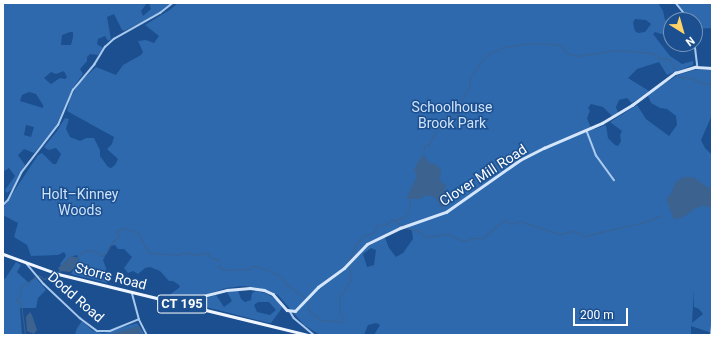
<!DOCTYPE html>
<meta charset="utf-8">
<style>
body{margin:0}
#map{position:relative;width:715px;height:338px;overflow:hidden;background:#1b4f8f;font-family:Roboto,sans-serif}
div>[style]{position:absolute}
.green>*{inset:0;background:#2e69ad}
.water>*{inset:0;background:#3c6290}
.stream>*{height:1px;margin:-0.5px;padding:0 0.5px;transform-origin:0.5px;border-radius:0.5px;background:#3c6290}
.street>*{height:1.5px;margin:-0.75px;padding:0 0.75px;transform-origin:0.75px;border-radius:0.75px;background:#a9c9ee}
.secondary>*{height:2.5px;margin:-1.25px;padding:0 1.25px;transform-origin:1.25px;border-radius:1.25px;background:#d6e6fa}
.primary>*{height:3px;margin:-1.5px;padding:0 1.5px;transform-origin:1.5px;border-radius:1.5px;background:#f0f6ff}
span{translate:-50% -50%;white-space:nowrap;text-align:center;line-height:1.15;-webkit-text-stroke:3px #1b4f8f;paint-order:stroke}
.shield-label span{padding:1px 3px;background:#1b4f8f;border:1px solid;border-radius:3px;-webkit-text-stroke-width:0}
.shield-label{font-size:13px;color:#fff;font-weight:700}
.park-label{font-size:14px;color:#cfe3fa}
.street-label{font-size:14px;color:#fff}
.frame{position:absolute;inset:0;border:4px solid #fff;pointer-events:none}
.north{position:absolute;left:663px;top:12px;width:40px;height:40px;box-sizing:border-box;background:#1b4f8f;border:1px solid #7695bc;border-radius:50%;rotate:143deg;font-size:11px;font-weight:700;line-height:16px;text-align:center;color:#fff}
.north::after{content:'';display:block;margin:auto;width:14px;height:18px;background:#ffd166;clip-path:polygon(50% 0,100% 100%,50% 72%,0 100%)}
.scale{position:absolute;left:573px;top:308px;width:55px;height:18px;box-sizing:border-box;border:2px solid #fff;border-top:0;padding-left:5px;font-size:12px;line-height:14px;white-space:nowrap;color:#fff;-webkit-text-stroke:3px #1b4f8f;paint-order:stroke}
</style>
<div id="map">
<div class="green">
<i style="clip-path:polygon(evenodd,3px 3px,147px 3px,141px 11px,143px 16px,151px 9px,149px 3px,172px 3px,154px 16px,124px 31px,122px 30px,114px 14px,107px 17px,111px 39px,108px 41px,105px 36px,98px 39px,97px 44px,103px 48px,98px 55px,90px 54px,87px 57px,87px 61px,80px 69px,83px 74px,72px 89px,55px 128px,34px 153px,24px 149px,18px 155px,25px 165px,12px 189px,7px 193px,5px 190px,15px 176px,9px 168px,3px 172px,3px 3px,70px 32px,73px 32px,73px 37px,71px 45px,61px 45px,62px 35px,70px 32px,3px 3px,64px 71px,67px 77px,65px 79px,60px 78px,51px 84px,44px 78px,51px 72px,56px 74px,64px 71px,3px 3px,29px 92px,36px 94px,43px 105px,43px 108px,20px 101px,22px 95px,29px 92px,3px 3px,26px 125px,34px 127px,31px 137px,24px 135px,26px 125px)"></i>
<i style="clip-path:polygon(evenodd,178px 3px,658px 3px,663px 11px,665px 20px,671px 23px,671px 37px,655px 32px,653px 34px,670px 56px,682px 64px,693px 61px,693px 65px,667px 75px,659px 62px,637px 69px,628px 78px,649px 91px,632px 103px,627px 98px,619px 100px,616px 107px,618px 113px,612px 116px,603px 107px,591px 104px,588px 108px,590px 111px,587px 118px,590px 126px,595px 129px,606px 125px,608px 138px,615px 145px,618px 146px,621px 141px,620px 135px,622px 131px,610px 122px,637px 105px,646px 119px,669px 136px,677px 125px,676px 116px,667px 109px,660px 108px,651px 103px,648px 96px,657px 88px,678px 75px,694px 70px,712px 70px,712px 115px,701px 140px,705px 148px,712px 155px,712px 335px,709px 332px,691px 326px,691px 335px,374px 335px,380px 325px,376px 323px,368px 325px,364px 335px,320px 335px,304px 325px,278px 295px,258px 288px,243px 286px,227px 288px,184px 301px,167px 297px,180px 287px,179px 285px,173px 281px,169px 281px,160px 271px,150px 267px,145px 268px,138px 274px,133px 271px,128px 273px,124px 268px,132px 257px,124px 249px,118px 249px,115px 245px,110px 246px,103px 260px,106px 268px,107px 283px,71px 274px,79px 259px,77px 255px,70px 257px,61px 266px,60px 264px,66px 256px,64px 252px,58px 255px,31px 256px,27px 245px,14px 237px,18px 223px,3px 215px,3px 208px,38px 155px,42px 153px,53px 164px,56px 164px,61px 154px,56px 148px,48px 150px,44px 147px,57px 131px,65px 118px,69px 119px,66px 129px,70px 137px,80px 141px,86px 138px,94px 138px,100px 150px,100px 156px,108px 167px,111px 168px,115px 165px,118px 159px,107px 149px,112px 144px,114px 137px,67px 111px,70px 99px,78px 84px,96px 67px,116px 75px,123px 65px,141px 55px,143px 52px,138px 41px,146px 40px,154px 43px,159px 36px,145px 25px,171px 9px,178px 3px,635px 19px,646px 20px,651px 24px,645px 32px,638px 33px,635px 31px,633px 23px,635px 19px,178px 3px,404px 225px,412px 231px,413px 239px,403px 253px,396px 257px,389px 248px,384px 235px,404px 225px,178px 3px,371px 248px,376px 250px,374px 265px,367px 267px,363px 254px,371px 248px,178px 3px,694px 290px,694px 307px,699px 309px,703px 314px,692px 323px,694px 290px)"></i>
<i style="clip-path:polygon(677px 3px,712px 3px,712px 28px,695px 29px,695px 20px,692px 20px)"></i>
<i style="clip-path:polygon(16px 262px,21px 265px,17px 272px,29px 283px,35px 277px,46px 290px,38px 298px,36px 308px,20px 308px,22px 335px,3px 335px,3px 278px,5px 279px)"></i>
<i style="clip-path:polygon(evenodd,238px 290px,241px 299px,245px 302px,251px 300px,252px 293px,256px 291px,265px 293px,278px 300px,282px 308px,271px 323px,269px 323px,194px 304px,196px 301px,216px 295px,224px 307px,232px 301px,227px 292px,238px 290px,258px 302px,269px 302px,276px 310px,270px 315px,257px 312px,254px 305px,258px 302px)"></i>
<i style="clip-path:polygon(82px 321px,93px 331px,104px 333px,137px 323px,145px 335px,75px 335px,77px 328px)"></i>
</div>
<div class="water">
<i style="clip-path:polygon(421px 157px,425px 157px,430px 163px,435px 164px,441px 169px,440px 180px,446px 186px,445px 191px,448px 198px,447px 205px,444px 207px,441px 207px,435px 198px,426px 195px,420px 199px,406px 199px,417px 176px,414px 171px,416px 165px)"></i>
<i style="clip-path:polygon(683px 177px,693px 177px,712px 190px,712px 207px,702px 206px,694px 209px,685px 216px,674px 220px,666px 199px,671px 194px,675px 183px)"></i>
<i style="clip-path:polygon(71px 256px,79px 258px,75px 267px,70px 272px,60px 271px,58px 268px)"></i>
<i style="clip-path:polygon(30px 312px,32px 315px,37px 330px,34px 334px,27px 331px,26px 317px)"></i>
<i style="clip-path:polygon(139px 326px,142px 335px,107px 335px,132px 328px)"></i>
</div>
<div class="stream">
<i style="left:677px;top:75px;width:3px;rotate:45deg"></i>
<i style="left:679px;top:77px;width:13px;rotate:4deg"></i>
<i style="left:692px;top:78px;width:5px;rotate:37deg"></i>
<i style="left:696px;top:81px;width:11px;rotate:15deg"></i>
<i style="left:707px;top:84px;width:5px;rotate:-22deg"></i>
<i style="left:423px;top:157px;width:10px;rotate:-84deg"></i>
<i style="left:424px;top:147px;width:6px;rotate:-31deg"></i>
<i style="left:429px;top:144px;width:11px;rotate:-63deg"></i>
<i style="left:434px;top:134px;width:15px;rotate:-48deg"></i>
<i style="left:444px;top:123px;width:6px;rotate:-81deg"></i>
<i style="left:445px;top:117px;width:5px"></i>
<i style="left:450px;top:117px;width:9px;rotate:-27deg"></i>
<i style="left:458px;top:113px;width:12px;rotate:-76deg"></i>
<i style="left:461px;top:101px;width:16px;rotate:-60deg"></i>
<i style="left:469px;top:87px;width:9px;rotate:-84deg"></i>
<i style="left:470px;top:78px;width:22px;rotate:-56deg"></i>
<i style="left:482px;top:60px;width:8px;rotate:-45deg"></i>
<i style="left:488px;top:54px;width:17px;rotate:-24deg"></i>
<i style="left:504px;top:47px;width:26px;rotate:-9deg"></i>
<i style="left:530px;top:43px;width:26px;rotate:2deg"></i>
<i style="left:556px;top:44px;width:7px;rotate:27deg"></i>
<i style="left:562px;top:47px;width:7px;rotate:56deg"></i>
<i style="left:566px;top:53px;width:11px;rotate:15deg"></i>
<i style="left:577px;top:56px;width:41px;rotate:-8.3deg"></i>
<i style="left:618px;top:50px;width:35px;rotate:5deg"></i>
<i style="left:653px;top:53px;width:10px;rotate:37deg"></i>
<i style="left:661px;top:59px;width:6px;rotate:-9deg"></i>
<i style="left:667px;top:58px;width:4px;rotate:34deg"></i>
<i style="left:670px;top:60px;width:13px;rotate:58deg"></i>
<i style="left:395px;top:220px;width:11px;rotate:-22deg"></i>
<i style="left:405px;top:216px;width:4px;rotate:-45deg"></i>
<i style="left:408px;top:213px;width:13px;rotate:-81deg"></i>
<i style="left:404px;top:228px;width:13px;rotate:9deg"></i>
<i style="left:417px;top:230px;width:11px;rotate:38deg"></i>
<i style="left:426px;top:237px;width:21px;rotate:-8deg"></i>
<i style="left:447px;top:234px;width:18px;rotate:22deg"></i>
<i style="left:464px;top:241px;width:10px;rotate:-17deg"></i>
<i style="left:474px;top:238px;width:9px"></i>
<i style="left:483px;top:238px;width:28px;rotate:-41deg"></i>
<i style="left:504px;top:220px;width:9px;rotate:27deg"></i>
<i style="left:512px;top:224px;width:9px;rotate:-21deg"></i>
<i style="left:520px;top:221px;width:41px;rotate:18.4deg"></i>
<i style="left:559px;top:234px;width:16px;rotate:-11deg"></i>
<i style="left:575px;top:231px;width:10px;rotate:29deg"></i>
<i style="left:584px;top:236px;width:62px;rotate:-13.1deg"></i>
<i style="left:644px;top:222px;width:19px;rotate:-21deg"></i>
<i style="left:76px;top:258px;width:8px;rotate:-45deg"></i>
<i style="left:82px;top:252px;width:10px;rotate:-11deg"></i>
<i style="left:92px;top:250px;width:12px;rotate:31deg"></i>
<i style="left:102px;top:256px;width:5px;rotate:-37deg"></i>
<i style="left:106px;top:253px;width:13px;rotate:-61deg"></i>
<i style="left:112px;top:242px;width:9px;rotate:-36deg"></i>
<i style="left:119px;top:237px;width:7px;rotate:-117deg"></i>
<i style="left:116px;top:231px;width:9px;rotate:-21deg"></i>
<i style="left:124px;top:228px;width:15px;rotate:20deg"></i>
<i style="left:138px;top:233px;width:17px;rotate:62deg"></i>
<i style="left:146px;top:248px;width:6px;rotate:51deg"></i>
<i style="left:150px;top:253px;width:26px;rotate:4deg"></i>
<i style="left:176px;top:255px;width:3px;rotate:-18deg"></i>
<i style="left:179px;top:254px;width:11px;rotate:-5deg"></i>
<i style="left:190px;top:253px;width:4px;rotate:27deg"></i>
<i style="left:194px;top:255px;width:14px;rotate:-8deg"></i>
<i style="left:208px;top:253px;width:4px;rotate:63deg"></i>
<i style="left:210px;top:257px;width:9px;rotate:21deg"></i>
<i style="left:218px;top:260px;width:6px;rotate:90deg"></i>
<i style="left:218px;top:266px;width:7px;rotate:34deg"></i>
<i style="left:224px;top:270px;width:26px;rotate:-2deg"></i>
<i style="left:250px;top:269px;width:4px;rotate:-56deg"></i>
<i style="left:252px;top:266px;width:5px"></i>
<i style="left:257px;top:266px;width:26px;rotate:23deg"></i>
<i style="left:281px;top:276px;width:9px;rotate:58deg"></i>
<i style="left:286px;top:284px;width:24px;rotate:36deg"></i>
<i style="left:349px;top:261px;width:17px;rotate:-69deg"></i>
<i style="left:355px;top:245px;width:14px;rotate:-45deg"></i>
<i style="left:365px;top:235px;width:9px;rotate:-18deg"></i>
<i style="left:374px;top:232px;width:8px;rotate:-67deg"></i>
<i style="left:377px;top:225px;width:8px"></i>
<i style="left:385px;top:225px;width:10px;rotate:-37deg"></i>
<i style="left:393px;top:219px;width:11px;rotate:38deg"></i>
<i style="left:57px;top:272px;width:3px;rotate:-18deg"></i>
<i style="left:308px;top:301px;width:9px;rotate:90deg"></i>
<i style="left:308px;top:310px;width:16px;rotate:38deg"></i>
<i style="left:321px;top:320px;width:21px;rotate:5deg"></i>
<i style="left:342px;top:322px;width:4px;rotate:-56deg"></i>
<i style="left:344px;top:319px;width:7px;rotate:-124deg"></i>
<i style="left:340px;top:313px;width:17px;rotate:-93deg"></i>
<i style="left:339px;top:296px;width:6px;rotate:-39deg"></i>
<i style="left:344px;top:292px;width:6px;rotate:-72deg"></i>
<i style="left:346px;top:286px;width:8px;rotate:-50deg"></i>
<i style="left:351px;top:280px;width:15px;rotate:-98deg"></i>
<i style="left:25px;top:335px;width:33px;rotate:-97deg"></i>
<i style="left:21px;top:302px;width:4px;rotate:180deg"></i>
<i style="left:17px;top:302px;width:3px;rotate:-90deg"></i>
<i style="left:17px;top:299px;width:3px;rotate:-45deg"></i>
<i style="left:19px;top:297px;width:10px;rotate:-79deg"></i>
<i style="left:21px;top:287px;width:21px;rotate:-35deg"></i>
<i style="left:38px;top:275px;width:7px;rotate:34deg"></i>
<i style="left:44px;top:279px;width:9px;rotate:-32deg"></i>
</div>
<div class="street">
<i style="left:676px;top:3px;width:22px;rotate:51deg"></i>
<i style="left:695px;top:44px;width:23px;rotate:83deg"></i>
<i style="left:587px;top:131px;width:26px;rotate:69deg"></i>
<i style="left:596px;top:155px;width:31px;rotate:54deg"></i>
<i style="left:3px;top:205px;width:7px;rotate:-45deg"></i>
<i style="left:8px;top:200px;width:30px;rotate:-64deg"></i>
<i style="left:21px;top:173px;width:61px;rotate:-52.4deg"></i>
<i style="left:58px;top:125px;width:38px;rotate:-67deg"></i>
<i style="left:73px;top:90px;width:33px;rotate:-50deg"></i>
<i style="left:94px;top:65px;width:21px;rotate:-59deg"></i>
<i style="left:105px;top:47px;width:12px;rotate:-42deg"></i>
<i style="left:114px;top:39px;width:53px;rotate:-29.5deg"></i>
<i style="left:160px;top:13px;width:16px;rotate:-38deg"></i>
<i style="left:27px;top:264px;width:26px;rotate:50deg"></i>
<i style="left:44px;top:284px;width:50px;rotate:43.4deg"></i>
<i style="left:80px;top:318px;width:21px;rotate:37deg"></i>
<i style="left:97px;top:331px;width:13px"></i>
<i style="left:110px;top:331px;width:31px;rotate:-22deg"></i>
<i style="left:132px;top:292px;width:28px;rotate:75deg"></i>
<i style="left:139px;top:319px;width:18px;rotate:63deg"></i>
<i style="left:290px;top:311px;width:8px;rotate:60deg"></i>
<i style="left:294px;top:318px;width:26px;rotate:40deg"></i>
<i style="left:711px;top:335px;width:9px;rotate:-84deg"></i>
</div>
<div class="secondary">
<i style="left:186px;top:305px;width:4px;rotate:-63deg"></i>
<i style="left:188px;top:301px;width:8px;rotate:-23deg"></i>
<i style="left:195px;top:298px;width:33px;rotate:-14deg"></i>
<i style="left:227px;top:290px;width:23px;rotate:-5deg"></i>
<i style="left:250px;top:288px;width:14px;rotate:8deg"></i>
<i style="left:264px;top:290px;width:10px;rotate:24deg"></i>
<i style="left:273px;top:294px;width:21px;rotate:49deg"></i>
<i style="left:287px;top:310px;width:8px;rotate:7deg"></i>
<i style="left:295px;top:311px;width:33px;rotate:-46deg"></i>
<i style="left:318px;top:287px;width:32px;rotate:-36deg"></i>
<i style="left:344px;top:268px;width:33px;rotate:-46deg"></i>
<i style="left:367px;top:244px;width:37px;rotate:-26deg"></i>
<i style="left:400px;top:228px;width:49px;rotate:-19.2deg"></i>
<i style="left:446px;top:212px;width:90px;rotate:-35.1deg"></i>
<i style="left:520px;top:160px;width:27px;rotate:-27deg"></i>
<i style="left:544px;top:148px;width:63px;rotate:-23.3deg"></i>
<i style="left:602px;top:123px;width:35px;rotate:-31deg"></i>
<i style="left:632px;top:105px;width:54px;rotate:-36.7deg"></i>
<i style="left:675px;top:73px;width:21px;rotate:-17deg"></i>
<i style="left:695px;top:67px;width:17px;rotate:3deg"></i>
</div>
<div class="primary">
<i style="left:3px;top:254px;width:59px;rotate:20deg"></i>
<i style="left:58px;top:274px;width:258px;rotate:13.7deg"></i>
</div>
<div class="shield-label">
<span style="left:182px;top:304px">CT 195</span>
</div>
<div class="park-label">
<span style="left:452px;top:115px">Schoolhouse<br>Brook Park</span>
<span style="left:80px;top:202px">Holt–Kinney<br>Woods</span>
</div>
<div class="street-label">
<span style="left:483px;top:175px;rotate:-33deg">Clover Mill Road</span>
<span style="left:111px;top:276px;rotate:14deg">Storrs Road</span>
<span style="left:76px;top:297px;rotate:41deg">Dodd Road</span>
</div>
<div class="frame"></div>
<div class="north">N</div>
<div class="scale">200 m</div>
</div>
